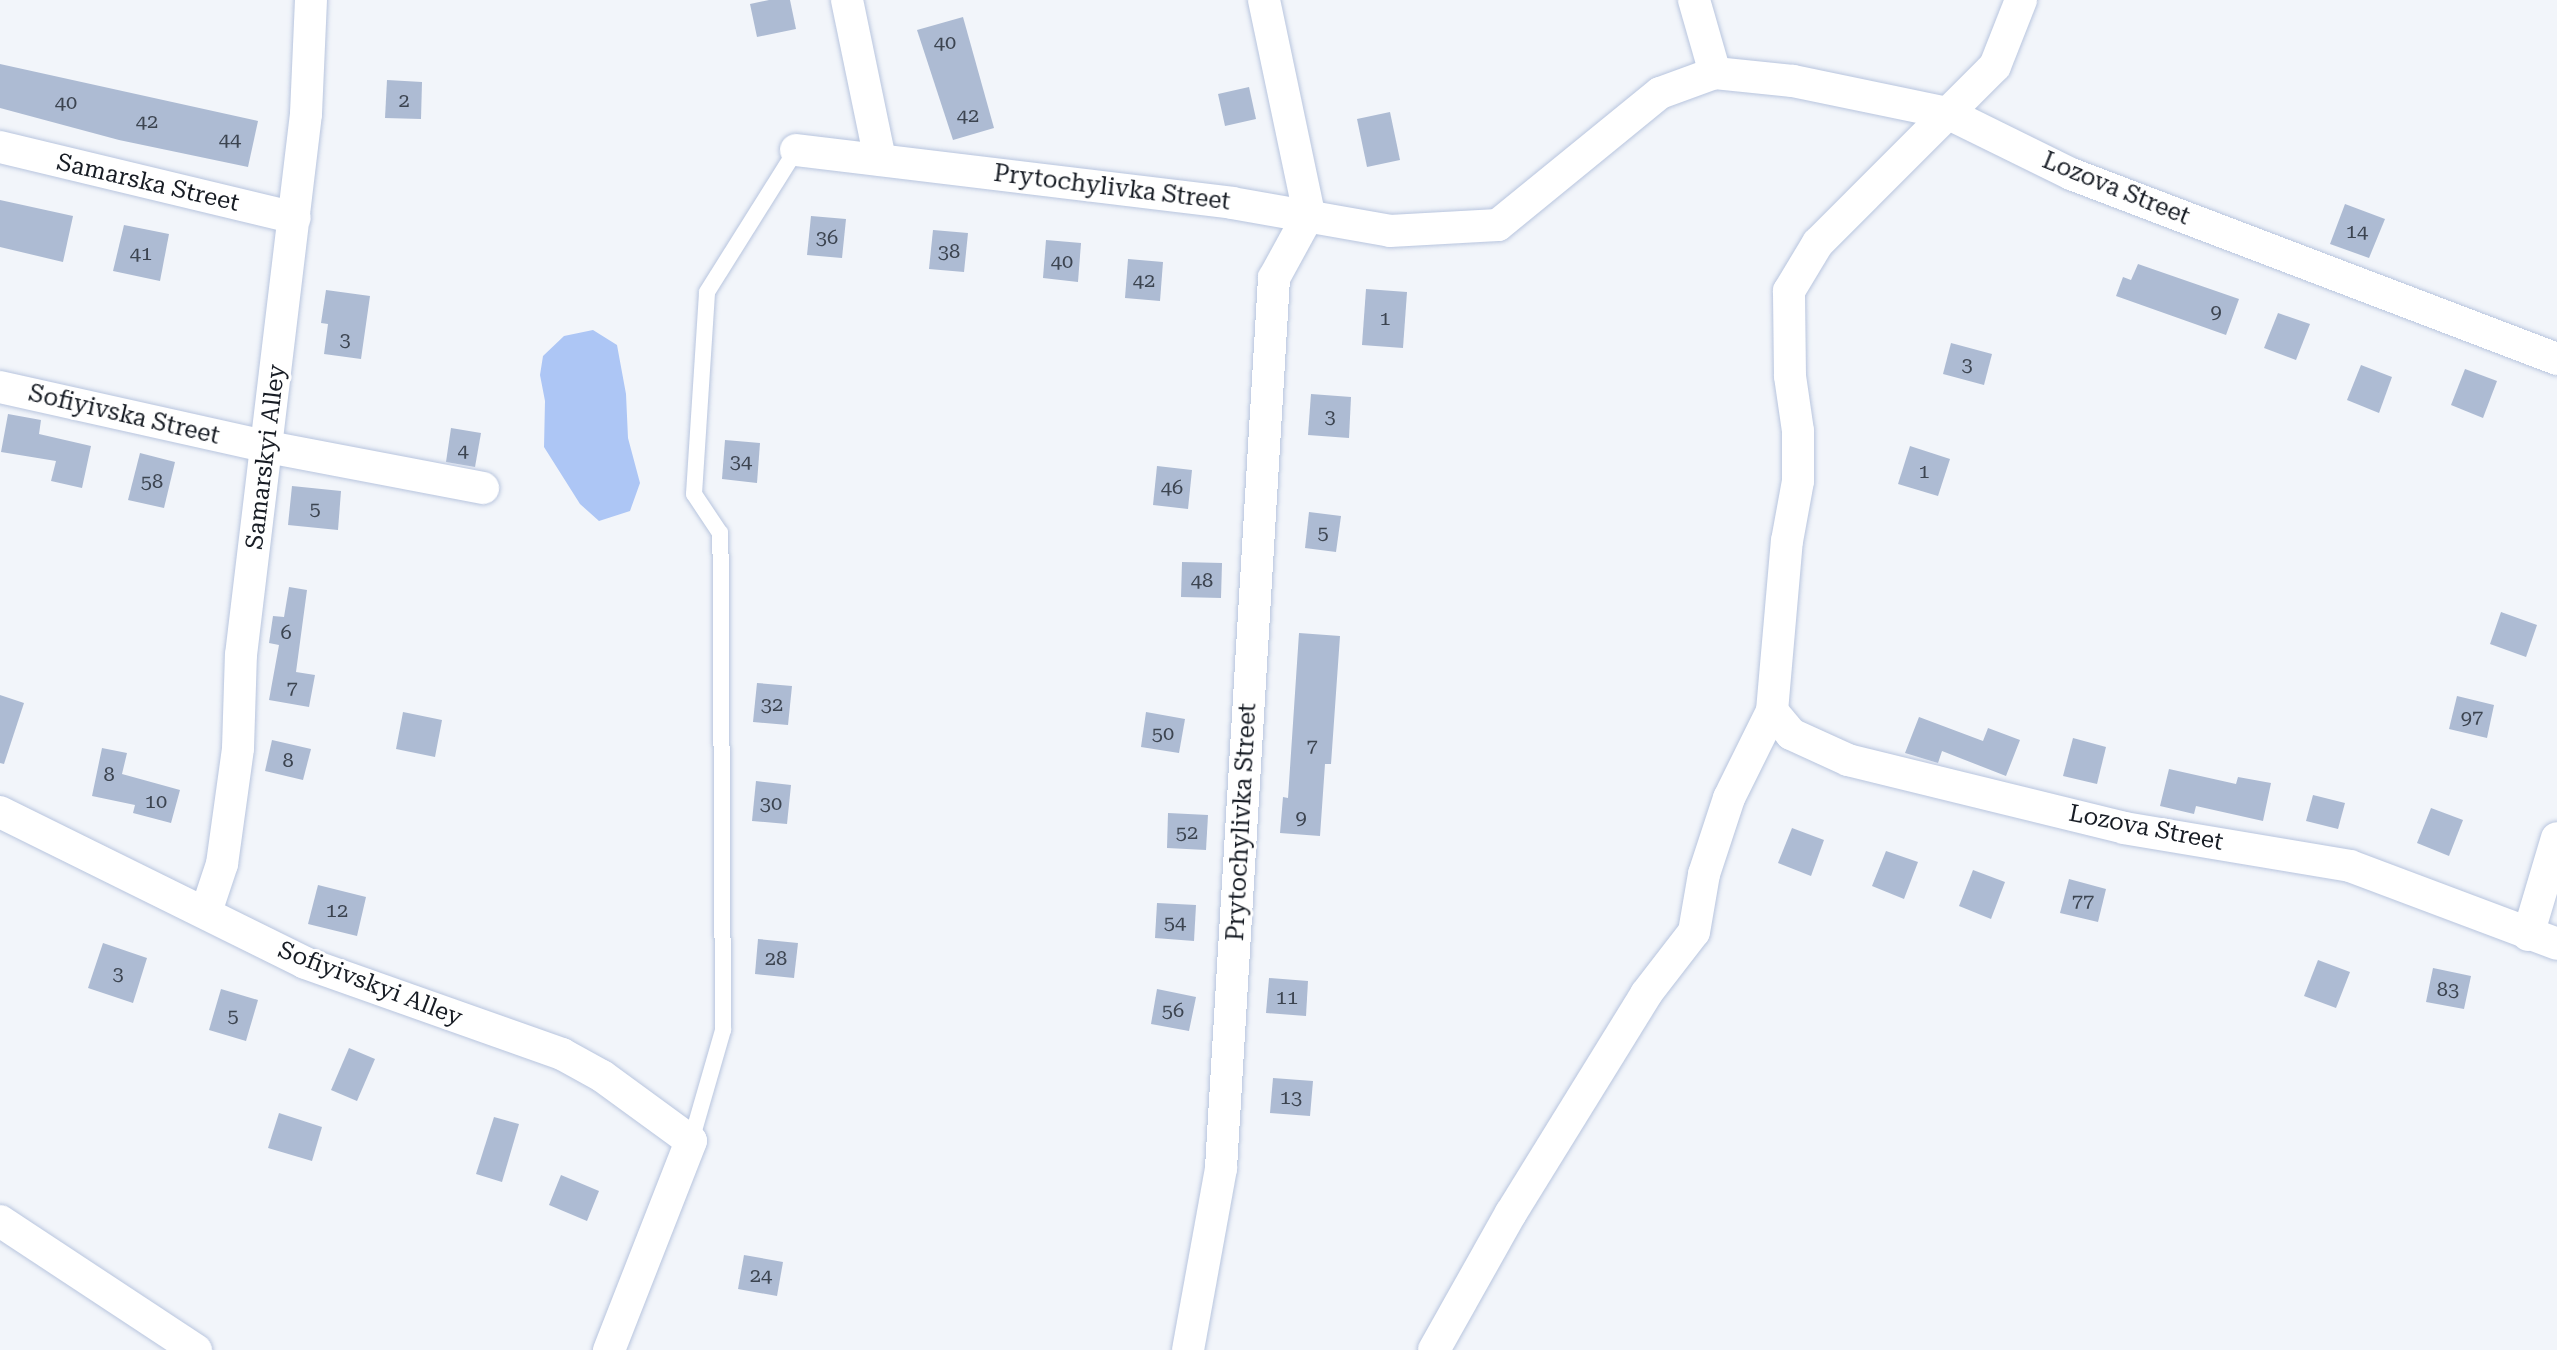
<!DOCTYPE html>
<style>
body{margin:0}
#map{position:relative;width:2557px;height:1350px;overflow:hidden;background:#f2f5fa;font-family:"Roboto Serif",serif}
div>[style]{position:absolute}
.water>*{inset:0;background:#adc6f5}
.building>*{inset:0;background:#adbbd3}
.roads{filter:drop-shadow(0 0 2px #b8c5de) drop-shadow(0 0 2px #b8c5de)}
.service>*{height:16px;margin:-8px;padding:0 8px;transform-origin:8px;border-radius:8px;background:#fff}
.minor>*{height:32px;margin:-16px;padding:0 16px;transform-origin:16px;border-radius:16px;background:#fff}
span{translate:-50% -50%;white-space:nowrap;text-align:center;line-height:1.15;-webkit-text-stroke:6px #fff;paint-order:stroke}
.number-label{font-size:20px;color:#3c4450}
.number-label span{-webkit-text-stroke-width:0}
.street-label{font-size:24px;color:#171c24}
</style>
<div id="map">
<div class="water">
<i style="clip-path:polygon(593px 330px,617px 345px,626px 394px,628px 438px,640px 483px,630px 511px,599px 521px,580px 504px,544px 447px,545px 401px,540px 375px,543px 356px,564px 336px)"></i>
</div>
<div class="building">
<i style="clip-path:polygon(769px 0,790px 0,796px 29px,757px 37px,750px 4px)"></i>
<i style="clip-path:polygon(963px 17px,994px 128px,953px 140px,917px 30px)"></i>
<i style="clip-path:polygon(0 64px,258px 121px,248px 167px,119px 140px,0 108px)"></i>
<i style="clip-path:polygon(387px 80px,422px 82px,421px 119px,385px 118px)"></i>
<i style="clip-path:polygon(1249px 87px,1256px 119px,1225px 126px,1218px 94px)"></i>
<i style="clip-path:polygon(1390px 112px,1400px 160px,1367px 167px,1357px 119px)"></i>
<i style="clip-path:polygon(0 200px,73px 216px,63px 262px,0 247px)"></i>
<i style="clip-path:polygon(2345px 204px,2385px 219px,2369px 258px,2330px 244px)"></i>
<i style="clip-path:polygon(811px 216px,846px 219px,842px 258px,807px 255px)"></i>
<i style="clip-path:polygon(124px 225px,169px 234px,160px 281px,113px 271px)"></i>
<i style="clip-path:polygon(933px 230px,968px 233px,964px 272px,929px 269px)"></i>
<i style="clip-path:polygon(1046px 240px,1081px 243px,1078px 282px,1043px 278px)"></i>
<i style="clip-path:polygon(1128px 259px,1163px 262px,1160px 301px,1125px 298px)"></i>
<i style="clip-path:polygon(2138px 264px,2239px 299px,2226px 335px,2116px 296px,2123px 277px,2131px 280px)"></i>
<i style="clip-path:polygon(1366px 289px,1407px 292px,1403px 348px,1362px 345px)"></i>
<i style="clip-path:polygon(326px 290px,370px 296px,361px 359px,324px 354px,328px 324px,321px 323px)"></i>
<i style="clip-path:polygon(2278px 313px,2310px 324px,2296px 360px,2264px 348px)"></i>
<i style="clip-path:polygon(1951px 343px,1992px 354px,1984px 385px,1943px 374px)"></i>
<i style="clip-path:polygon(2361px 365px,2392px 377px,2379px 413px,2347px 400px)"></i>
<i style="clip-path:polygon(2465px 369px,2497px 381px,2483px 418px,2451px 405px)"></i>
<i style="clip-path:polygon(1311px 394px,1351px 397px,1349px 438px,1308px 435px)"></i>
<i style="clip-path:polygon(8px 414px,41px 420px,39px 434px,91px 446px,82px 488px,51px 481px,56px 461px,1px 452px)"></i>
<i style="clip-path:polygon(451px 428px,481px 433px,475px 467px,446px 462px)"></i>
<i style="clip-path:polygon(725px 440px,760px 443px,757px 483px,722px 479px)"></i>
<i style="clip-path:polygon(1910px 446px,1950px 459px,1938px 496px,1898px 484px)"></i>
<i style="clip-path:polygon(140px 453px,175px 462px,164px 508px,128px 500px)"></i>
<i style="clip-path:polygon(1157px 466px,1192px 470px,1188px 509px,1153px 505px)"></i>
<i style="clip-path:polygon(292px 486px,341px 491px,338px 530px,288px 525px)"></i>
<i style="clip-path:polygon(1309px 512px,1341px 516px,1336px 552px,1305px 548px)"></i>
<i style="clip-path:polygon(1182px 562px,1222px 563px,1221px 598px,1181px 597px)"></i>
<i style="clip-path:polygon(289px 587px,307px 590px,296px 672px,315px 675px,309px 707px,269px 700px,279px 645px,269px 643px,273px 616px,284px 617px)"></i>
<i style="clip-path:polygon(2501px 612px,2537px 625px,2526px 657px,2490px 644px)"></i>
<i style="clip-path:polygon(1299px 633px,1340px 636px,1331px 764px,1325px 764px,1320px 836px,1280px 833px,1283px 797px,1288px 798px)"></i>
<i style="clip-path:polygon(757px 683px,792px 686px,788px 725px,753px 722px)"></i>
<i style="clip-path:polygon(0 695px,24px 703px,4px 764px,0 763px)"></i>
<i style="clip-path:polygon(2457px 696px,2494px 705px,2487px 738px,2449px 729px)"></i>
<i style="clip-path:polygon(403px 712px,442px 720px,435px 757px,396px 749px)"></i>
<i style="clip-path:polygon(1146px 712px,1185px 719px,1179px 753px,1141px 747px)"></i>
<i style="clip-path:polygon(1919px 717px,1983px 741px,1988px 728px,2020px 740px,2006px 776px,1942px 751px,1938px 763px,1905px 753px)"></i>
<i style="clip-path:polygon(2073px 738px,2106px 747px,2097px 784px,2063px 776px)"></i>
<i style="clip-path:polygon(272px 740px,311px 749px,303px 780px,265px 771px)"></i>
<i style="clip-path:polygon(102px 748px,127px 753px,122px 774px,180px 790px,171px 823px,133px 813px,135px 805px,92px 796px)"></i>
<i style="clip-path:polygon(2169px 769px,2236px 784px,2238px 777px,2271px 783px,2263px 821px,2196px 806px,2194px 814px,2160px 806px)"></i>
<i style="clip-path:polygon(756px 781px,791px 785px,787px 824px,752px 821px)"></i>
<i style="clip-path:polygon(2313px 795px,2345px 803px,2338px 829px,2306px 821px)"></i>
<i style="clip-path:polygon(2431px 808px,2463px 820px,2449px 856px,2417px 843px)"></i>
<i style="clip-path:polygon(1168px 813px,1208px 815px,1206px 850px,1167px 848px)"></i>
<i style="clip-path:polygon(1792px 828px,1824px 840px,1811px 876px,1778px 863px)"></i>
<i style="clip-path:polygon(1886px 851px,1918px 862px,1904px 899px,1872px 886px)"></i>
<i style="clip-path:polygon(1973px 870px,2005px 882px,1991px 919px,1959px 906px)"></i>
<i style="clip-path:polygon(2069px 879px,2106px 889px,2098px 922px,2060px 913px)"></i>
<i style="clip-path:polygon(318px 885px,366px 897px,357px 936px,308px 924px)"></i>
<i style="clip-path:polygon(1157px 903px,1196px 905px,1194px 941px,1155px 938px)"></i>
<i style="clip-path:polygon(758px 939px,798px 943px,794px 978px,755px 974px)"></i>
<i style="clip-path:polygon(103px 943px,147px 958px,133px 1003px,88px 988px)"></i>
<i style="clip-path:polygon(2318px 960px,2350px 972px,2336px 1008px,2304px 996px)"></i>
<i style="clip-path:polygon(2433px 968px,2471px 976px,2464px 1009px,2426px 1002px)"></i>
<i style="clip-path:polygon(1269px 978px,1308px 981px,1306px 1016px,1266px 1013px)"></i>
<i style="clip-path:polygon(221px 989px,258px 1000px,246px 1041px,209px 1030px)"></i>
<i style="clip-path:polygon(1157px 989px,1196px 997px,1189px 1031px,1151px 1024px)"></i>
<i style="clip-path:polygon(349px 1048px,375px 1059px,357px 1101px,331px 1090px)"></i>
<i style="clip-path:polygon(1273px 1078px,1313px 1081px,1310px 1116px,1270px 1113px)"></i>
<i style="clip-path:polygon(279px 1113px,322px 1127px,312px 1161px,268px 1148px)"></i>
<i style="clip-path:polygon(494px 1117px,519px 1124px,502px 1182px,476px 1174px)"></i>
<i style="clip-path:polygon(561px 1175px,599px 1191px,587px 1221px,549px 1205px)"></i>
<i style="clip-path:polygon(744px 1255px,783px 1262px,777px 1296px,738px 1289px)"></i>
</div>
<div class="roads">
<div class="service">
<i style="left:691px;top:1141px;width:116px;rotate:-73.9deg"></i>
<i style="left:723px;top:1030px;width:497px;rotate:-90.3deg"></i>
<i style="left:720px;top:533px;width:47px;rotate:-123.7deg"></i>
<i style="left:694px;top:494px;width:202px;rotate:-86.3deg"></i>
<i style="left:707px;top:292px;width:168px;rotate:-57.9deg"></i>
</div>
<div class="minor">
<i style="left:847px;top:0;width:163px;rotate:78.3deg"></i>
<i style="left:1264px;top:0;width:219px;rotate:78.1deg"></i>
<i style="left:1694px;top:0;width:76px;rotate:74deg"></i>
<i style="left:0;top:147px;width:303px;rotate:13.5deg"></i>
<i style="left:796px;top:150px;width:439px;rotate:6.9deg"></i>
<i style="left:1232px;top:203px;width:160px;rotate:10deg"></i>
<i style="left:1390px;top:231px;width:108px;rotate:-3.2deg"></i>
<i style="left:1498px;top:225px;width:209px;rotate:-39.2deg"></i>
<i style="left:1660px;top:93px;width:59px;rotate:-20deg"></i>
<i style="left:1715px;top:73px;width:78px;rotate:5.9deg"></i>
<i style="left:1793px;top:81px;width:157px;rotate:11.7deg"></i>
<i style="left:1947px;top:113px;width:138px;rotate:26.2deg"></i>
<i style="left:2071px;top:174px;width:520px;rotate:20.84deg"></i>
<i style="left:0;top:387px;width:275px;rotate:12.6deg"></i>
<i style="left:268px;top:447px;width:219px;rotate:10.8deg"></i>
<i style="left:1772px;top:711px;width:30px;rotate:50deg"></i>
<i style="left:1791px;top:734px;width:63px;rotate:24.5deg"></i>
<i style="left:1848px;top:760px;width:284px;rotate:13.8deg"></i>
<i style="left:2124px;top:828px;width:229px;rotate:9.5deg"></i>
<i style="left:2350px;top:866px;width:221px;rotate:20.6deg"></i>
<i style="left:0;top:812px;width:340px;rotate:26.3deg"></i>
<i style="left:305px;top:963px;width:273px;rotate:19.5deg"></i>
<i style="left:562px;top:1054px;width:46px;rotate:28.8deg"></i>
<i style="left:602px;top:1076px;width:110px;rotate:36.1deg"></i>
<i style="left:691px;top:1141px;width:225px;rotate:111.4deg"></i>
<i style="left:206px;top:912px;width:51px;rotate:-71.6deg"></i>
<i style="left:222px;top:864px;width:117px;rotate:-82.1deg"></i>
<i style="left:238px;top:748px;width:93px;rotate:-88.2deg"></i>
<i style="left:241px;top:655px;width:545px;rotate:-83.15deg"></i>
<i style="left:306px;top:114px;width:114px;rotate:-87.5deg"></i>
<i style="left:2528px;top:935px;width:101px;rotate:-73.4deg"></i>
<i style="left:0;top:1221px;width:235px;rotate:33.4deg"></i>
<i style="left:1188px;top:1350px;width:185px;rotate:-79.7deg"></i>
<i style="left:1221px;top:1168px;width:892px;rotate:-86.59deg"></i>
<i style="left:1274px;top:278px;width:73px;rotate:-61.3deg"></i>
<i style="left:1434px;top:1350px;width:157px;rotate:-60.7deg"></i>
<i style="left:1511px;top:1213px;width:257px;rotate:-58.3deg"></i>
<i style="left:1646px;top:994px;width:78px;rotate:-52.3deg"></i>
<i style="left:1694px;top:932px;width:59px;rotate:-80.2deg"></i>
<i style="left:1704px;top:874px;width:80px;rotate:-71.8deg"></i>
<i style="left:1729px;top:798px;width:97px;rotate:-63.7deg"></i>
<i style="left:1772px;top:711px;width:171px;rotate:-85deg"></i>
<i style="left:1787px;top:541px;width:61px;rotate:-79.6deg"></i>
<i style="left:1798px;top:481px;width:50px;rotate:-90deg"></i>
<i style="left:1798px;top:431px;width:56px;rotate:-98.3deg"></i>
<i style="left:1790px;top:376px;width:85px;rotate:-90.7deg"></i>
<i style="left:1789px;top:291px;width:56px;rotate:-58.9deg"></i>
<i style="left:1818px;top:243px;width:250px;rotate:-45deg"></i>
<i style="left:1995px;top:66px;width:71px;rotate:-68.5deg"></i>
</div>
</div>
<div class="number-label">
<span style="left:945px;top:42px">40</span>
<span style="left:404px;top:100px">2</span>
<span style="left:66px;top:102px">40</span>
<span style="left:968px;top:115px">42</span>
<span style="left:147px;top:121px">42</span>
<span style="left:230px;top:139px">44</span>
<span style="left:2357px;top:231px">14</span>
<span style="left:827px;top:237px">36</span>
<span style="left:949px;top:251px">38</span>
<span style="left:141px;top:253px">41</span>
<span style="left:1062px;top:261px">40</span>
<span style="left:1144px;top:280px">42</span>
<span style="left:2216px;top:311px">9</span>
<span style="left:1385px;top:318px">1</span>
<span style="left:345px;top:339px">3</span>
<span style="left:1967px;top:364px">3</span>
<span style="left:1330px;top:416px">3</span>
<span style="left:463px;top:450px">4</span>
<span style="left:741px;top:461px">34</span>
<span style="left:1924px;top:471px">1</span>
<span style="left:152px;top:481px">58</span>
<span style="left:1172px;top:487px">46</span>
<span style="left:315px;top:508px">5</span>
<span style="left:1323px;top:532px">5</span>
<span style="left:1202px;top:580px">48</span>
<span style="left:286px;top:632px">6</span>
<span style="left:292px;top:688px">7</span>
<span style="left:772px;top:704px">32</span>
<span style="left:2472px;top:717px">97</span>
<span style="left:1163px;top:733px">50</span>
<span style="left:1312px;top:746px">7</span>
<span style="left:288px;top:760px">8</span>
<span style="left:109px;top:774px">8</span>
<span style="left:156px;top:801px">10</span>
<span style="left:771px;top:803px">30</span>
<span style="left:1301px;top:817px">9</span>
<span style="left:1187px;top:832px">52</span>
<span style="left:2083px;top:901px">77</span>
<span style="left:337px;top:910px">12</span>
<span style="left:1175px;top:922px">54</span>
<span style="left:776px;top:958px">28</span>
<span style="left:118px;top:973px">3</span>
<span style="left:2448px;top:989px">83</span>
<span style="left:1287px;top:997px">11</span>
<span style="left:1173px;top:1010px">56</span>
<span style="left:233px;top:1015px">5</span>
<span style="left:1291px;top:1097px">13</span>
<span style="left:761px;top:1275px">24</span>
</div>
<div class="street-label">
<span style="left:148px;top:183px;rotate:13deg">Samarska Street</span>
<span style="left:1112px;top:188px;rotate:7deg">Prytochylivka Street</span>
<span style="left:2116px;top:189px;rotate:22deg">Lozova Street</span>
<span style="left:124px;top:415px;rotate:13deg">Sofiyivska Street</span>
<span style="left:266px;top:457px;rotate:-83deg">Samarskyi Alley</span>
<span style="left:1242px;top:822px;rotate:-87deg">Prytochylivka Street</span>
<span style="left:2146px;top:828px;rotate:11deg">Lozova Street</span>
<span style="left:370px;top:984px;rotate:21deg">Sofiyivskyi Alley</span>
</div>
</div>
